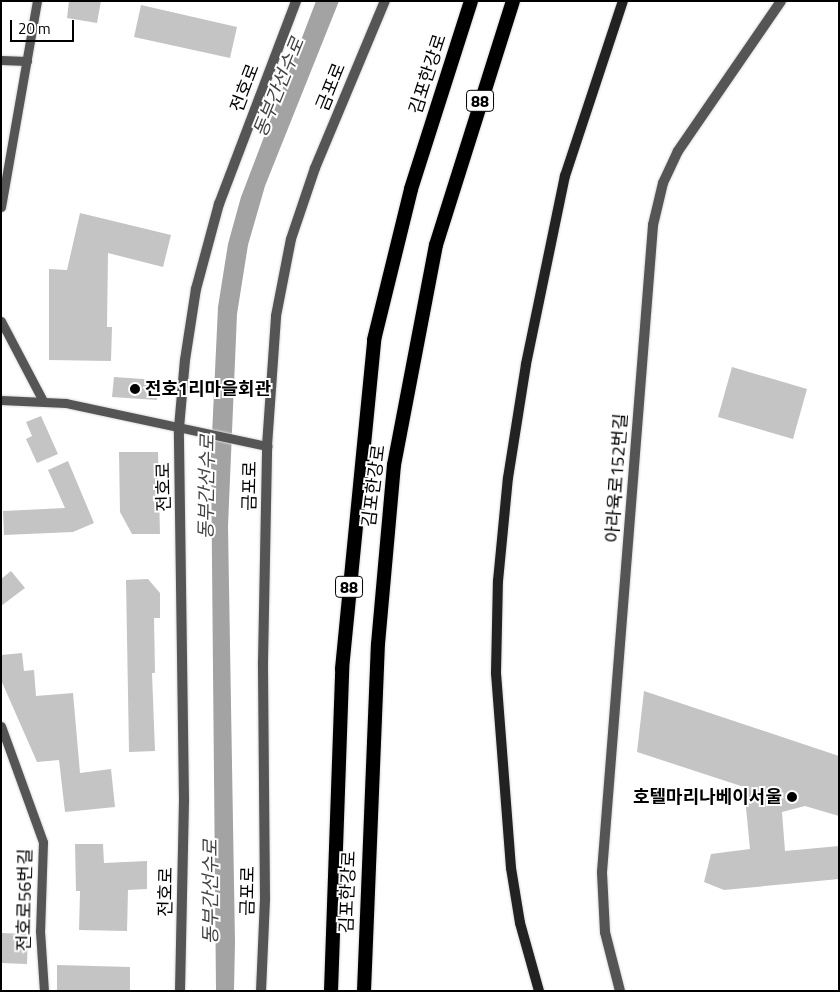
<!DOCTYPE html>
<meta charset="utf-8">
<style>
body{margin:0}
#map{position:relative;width:840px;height:992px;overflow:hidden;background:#fff;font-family:"Titillium Web","Noto Sans KR",sans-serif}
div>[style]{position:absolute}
.water>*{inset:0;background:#a3a3a3}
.building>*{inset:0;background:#c4c4c4}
.roads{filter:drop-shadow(0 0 1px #dbdbdb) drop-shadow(0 0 1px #dbdbdb)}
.service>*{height:9px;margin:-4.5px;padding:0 4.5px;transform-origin:4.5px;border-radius:4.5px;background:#555}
.minor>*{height:10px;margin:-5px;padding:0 5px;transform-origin:5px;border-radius:5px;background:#555}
.secondary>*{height:10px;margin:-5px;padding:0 5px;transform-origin:5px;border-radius:5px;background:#222}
.trunk>*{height:14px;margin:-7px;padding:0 7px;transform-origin:7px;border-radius:7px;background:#000}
.dots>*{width:14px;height:14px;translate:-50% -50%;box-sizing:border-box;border:2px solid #fff;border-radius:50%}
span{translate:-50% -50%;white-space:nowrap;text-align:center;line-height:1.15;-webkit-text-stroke:4px #fff;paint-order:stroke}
.shield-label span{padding:1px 4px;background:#fff;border:1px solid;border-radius:4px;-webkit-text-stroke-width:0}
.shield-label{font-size:16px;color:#000;font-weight:700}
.street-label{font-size:18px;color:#000}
.poi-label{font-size:18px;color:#000;font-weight:700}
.left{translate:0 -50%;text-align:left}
.right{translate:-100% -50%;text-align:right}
.water-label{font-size:19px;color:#444;font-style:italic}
.frame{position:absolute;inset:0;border:2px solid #000;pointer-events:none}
.scale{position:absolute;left:10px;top:20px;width:64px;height:22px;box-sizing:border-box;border:2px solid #000;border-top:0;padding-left:6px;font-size:15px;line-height:18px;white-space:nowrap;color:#000;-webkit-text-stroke:4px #fff;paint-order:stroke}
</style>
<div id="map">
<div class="water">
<i style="clip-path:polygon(316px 1px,339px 1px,265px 186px,248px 245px,237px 314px,228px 526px,235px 942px,234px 991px,216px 991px,211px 456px,218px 307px,228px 244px,241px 197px)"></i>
</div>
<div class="building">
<i style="clip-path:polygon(69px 1px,101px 1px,97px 23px,67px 18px)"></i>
<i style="clip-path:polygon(141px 5px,237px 27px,230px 58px,134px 37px)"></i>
<i style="clip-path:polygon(80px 213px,171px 235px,163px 267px,108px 253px,107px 327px,112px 327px,111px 361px,49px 360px,49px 269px,67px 270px)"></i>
<i style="clip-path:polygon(732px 367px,807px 389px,793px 439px,718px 417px)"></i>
<i style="clip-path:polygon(114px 377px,158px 380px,157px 400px,112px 397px)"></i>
<i style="clip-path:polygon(41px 416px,58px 454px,37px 463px,26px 439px,32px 436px,26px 422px)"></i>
<i style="clip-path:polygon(119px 452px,158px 452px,160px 534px,132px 534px,120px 512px)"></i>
<i style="clip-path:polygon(68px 461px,94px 523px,73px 532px,4px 535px,3px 511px,65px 508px,48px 470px)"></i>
<i style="clip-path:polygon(11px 571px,25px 588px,1px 606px,1px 579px)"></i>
<i style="clip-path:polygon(148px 579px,160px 593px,160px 618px,154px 618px,155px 673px,152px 673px,155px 751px,129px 752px,126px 580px)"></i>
<i style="clip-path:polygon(22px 653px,24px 671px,34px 670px,36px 696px,73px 693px,80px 773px,111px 769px,115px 807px,65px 812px,59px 760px,37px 762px,1px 680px,1px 655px)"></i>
<i style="clip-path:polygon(644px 691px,839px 756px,839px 816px,805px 806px,782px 812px,785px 851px,839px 846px,839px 879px,724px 890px,704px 882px,711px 854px,750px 849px,744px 787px,637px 752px)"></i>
<i style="clip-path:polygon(75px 844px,103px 844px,104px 863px,147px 861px,147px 889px,128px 890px,127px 931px,79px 930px,80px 891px,76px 891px)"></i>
<i style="clip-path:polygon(1px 933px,28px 934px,27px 964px,1px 963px)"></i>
<i style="clip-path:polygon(57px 965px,130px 967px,130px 991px,57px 991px)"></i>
</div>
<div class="roads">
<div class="service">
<i style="left:1px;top:60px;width:26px;rotate:2deg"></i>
<i style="left:1px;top:207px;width:209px;rotate:-80.1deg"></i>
<i style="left:1px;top:321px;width:90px;rotate:62.3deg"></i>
<i style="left:1px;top:400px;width:65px;rotate:2.6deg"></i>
<i style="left:66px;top:403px;width:206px;rotate:12.1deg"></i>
<i style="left:1px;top:726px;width:123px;rotate:70.1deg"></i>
<i style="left:43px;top:842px;width:89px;rotate:91.9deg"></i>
<i style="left:40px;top:931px;width:60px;rotate:86.2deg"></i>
</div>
<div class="minor">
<i style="left:180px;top:991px;width:191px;rotate:-88.8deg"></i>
<i style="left:184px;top:800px;width:372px;rotate:-90.8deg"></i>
<i style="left:179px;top:428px;width:68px;rotate:-85deg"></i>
<i style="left:185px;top:360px;width:72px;rotate:-81.2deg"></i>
<i style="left:196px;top:289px;width:88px;rotate:-74.9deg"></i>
<i style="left:219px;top:204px;width:217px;rotate:-69.2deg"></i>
<i style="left:261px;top:991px;width:92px;rotate:-87.5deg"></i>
<i style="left:265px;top:899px;width:237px;rotate:-90.5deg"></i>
<i style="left:263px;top:662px;width:216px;rotate:-88.9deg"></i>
<i style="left:267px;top:446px;width:130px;rotate:-86deg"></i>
<i style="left:276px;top:316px;width:78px;rotate:-79deg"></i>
<i style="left:291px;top:239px;width:75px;rotate:-71.3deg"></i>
<i style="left:315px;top:168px;width:181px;rotate:-67.3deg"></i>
<i style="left:620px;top:991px;width:61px;rotate:-104.3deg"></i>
<i style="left:605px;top:932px;width:60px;rotate:-92.9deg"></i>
<i style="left:602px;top:872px;width:649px;rotate:-85.49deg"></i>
<i style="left:653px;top:225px;width:43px;rotate:-76.6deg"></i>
<i style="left:663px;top:183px;width:35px;rotate:-65deg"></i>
<i style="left:678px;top:151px;width:182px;rotate:-55.5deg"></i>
</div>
<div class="secondary">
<i style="left:539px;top:991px;width:71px;rotate:-105.6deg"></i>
<i style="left:520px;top:923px;width:56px;rotate:-99.3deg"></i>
<i style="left:511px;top:868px;width:196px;rotate:-94.4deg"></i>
<i style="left:496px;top:673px;width:92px;rotate:-88.8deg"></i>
<i style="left:498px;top:581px;width:103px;rotate:-84.5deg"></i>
<i style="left:508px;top:478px;width:115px;rotate:-81deg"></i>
<i style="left:526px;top:364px;width:192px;rotate:-78.3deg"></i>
<i style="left:565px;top:176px;width:184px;rotate:-71.7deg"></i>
</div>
<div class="trunk">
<i style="left:331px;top:991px;width:322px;rotate:-88deg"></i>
<i style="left:342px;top:669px;width:331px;rotate:-84.4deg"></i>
<i style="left:374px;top:340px;width:155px;rotate:-76.2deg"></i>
<i style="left:411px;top:189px;width:197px;rotate:-72.3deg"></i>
<i style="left:364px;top:991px;width:347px;rotate:-87.7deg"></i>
<i style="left:378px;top:644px;width:180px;rotate:-84.9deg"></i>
<i style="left:394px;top:465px;width:224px;rotate:-79.2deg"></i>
<i style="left:436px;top:245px;width:256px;rotate:-72.5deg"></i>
</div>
</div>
<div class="dots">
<i style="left:135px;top:389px;background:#000"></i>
<i style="left:792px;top:797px;background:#000"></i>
</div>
<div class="shield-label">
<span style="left:480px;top:101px">88</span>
<span style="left:349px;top:587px">88</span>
</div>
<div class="street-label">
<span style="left:428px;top:74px;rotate:-72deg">김포한강로</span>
<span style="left:331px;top:87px;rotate:-68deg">금포로</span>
<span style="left:245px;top:88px;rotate:-69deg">전호로</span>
<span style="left:617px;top:478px;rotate:-86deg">아라육로152번길</span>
<span style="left:250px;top:486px;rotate:-89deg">금포로</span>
<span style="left:374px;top:486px;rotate:-83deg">김포한강로</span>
<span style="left:164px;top:487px;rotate:-91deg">전호로</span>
<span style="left:248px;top:891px;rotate:-89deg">금포로</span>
<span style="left:166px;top:892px;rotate:-89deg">전호로</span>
<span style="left:348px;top:892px;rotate:-88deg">김포한강로</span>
<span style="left:25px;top:900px;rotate:-89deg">전호로56번길</span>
</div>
<div class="poi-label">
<span class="left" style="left:145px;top:389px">전호1리마을회관</span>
<span class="right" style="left:782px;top:797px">호텔마리나베이서울</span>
</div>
<div class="water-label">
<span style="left:278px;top:87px;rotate:-68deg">동부간선수로</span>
<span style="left:206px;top:487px;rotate:-89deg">동부간선수로</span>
<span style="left:210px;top:892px;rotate:-90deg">동부간선수로</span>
</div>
<div class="frame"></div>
<div class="scale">20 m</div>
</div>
